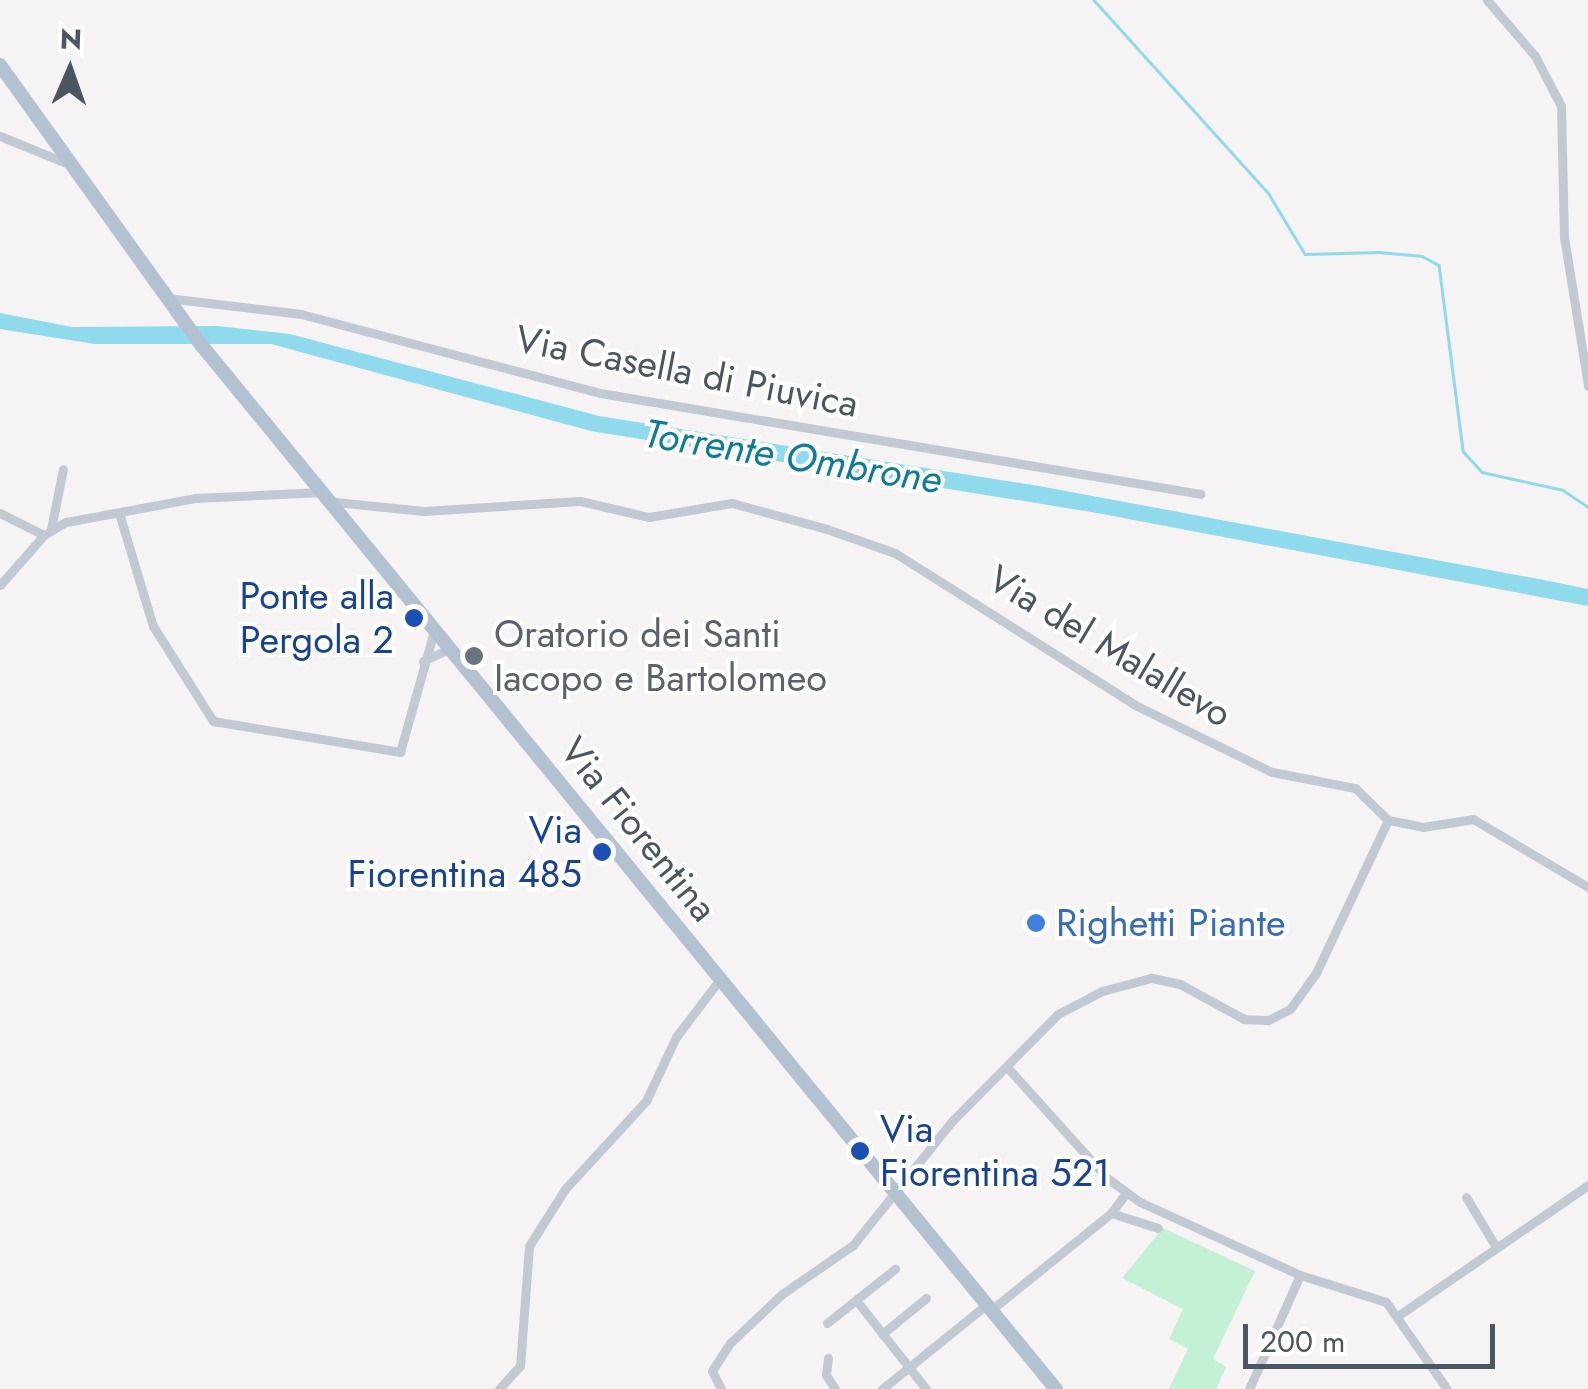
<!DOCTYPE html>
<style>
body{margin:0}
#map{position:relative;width:1588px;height:1389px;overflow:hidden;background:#f5f3f3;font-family:Jost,sans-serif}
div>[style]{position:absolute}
.green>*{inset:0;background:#c3f1d5}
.water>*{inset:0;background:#90daee}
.stream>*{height:2.5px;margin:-1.25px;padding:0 1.25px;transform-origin:1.25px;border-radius:1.25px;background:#90daee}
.minor>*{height:9px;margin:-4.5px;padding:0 4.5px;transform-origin:4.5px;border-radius:4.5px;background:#c1cad2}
.primary>*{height:14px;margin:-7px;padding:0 7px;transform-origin:7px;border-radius:7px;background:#b3c2d1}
.dots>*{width:28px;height:28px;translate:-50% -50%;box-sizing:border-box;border:5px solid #fff;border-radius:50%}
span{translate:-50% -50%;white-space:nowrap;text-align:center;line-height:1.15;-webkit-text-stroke:8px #fff;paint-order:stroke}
.street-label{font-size:38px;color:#4a5661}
.transit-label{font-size:38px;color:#164399}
.right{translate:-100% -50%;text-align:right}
.left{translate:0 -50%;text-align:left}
.worship-label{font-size:38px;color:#5b616d}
.shop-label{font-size:38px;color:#366cbe}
.water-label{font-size:40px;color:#0c7c9b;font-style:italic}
.north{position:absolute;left:20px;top:20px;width:100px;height:100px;-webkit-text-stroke:8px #fff;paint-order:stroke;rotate:2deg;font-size:28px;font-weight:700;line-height:40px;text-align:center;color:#4a5661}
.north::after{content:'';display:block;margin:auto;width:35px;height:45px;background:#4a5661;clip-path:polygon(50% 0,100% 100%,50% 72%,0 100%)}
.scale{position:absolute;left:1243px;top:1324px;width:252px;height:45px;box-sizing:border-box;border:5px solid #4a5661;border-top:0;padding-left:12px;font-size:30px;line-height:35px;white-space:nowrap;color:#4a5661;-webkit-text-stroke:8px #fff;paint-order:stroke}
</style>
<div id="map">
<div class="green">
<i style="clip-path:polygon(1163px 1228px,1255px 1271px,1213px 1359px,1226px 1367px,1216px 1389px,1169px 1389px,1188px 1349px,1169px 1339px,1183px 1309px,1122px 1278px)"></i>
</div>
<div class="water">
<i style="clip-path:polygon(0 313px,72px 327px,218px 326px,290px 334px,599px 416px,1039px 486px,1549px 581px,1588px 589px,1588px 606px,1097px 513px,591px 431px,271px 344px,95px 344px,0 329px)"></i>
</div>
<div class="stream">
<i style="left:1094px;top:0;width:261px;rotate:47.9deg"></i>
<i style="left:1269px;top:194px;width:70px;rotate:59deg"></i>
<i style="left:1305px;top:254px;width:74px;rotate:-1.5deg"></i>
<i style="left:1379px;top:252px;width:43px;rotate:5.3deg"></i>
<i style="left:1422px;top:256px;width:19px;rotate:28deg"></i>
<i style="left:1439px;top:265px;width:188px;rotate:82.6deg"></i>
<i style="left:1463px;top:451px;width:28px;rotate:48deg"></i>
<i style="left:1482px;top:472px;width:83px;rotate:12.5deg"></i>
<i style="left:1563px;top:490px;width:30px;rotate:34deg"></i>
</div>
<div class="minor">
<i style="left:1487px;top:0;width:74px;rotate:49.4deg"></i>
<i style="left:1535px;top:56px;width:56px;rotate:62.5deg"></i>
<i style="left:1561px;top:106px;width:131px;rotate:88.7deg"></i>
<i style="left:1564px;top:237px;width:151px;rotate:80.8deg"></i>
<i style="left:0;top:136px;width:77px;rotate:22.2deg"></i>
<i style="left:167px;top:298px;width:135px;rotate:6.8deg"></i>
<i style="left:301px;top:314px;width:309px;rotate:14.8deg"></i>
<i style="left:600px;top:393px;width:609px;rotate:9.54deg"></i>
<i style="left:335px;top:502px;width:89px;rotate:5.8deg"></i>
<i style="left:424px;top:511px;width:156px;rotate:-3.7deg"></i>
<i style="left:580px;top:501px;width:71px;rotate:13.1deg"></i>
<i style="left:649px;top:517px;width:84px;rotate:-9.6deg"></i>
<i style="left:732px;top:503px;width:98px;rotate:15.3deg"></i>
<i style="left:827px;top:529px;width:72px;rotate:19.4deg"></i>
<i style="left:895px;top:553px;width:286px;rotate:32.3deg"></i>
<i style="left:1137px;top:706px;width:150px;rotate:26.1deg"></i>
<i style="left:1272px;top:772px;width:85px;rotate:10.9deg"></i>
<i style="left:1355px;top:788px;width:46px;rotate:44.1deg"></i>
<i style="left:1388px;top:820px;width:169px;rotate:115.2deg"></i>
<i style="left:1316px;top:973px;width:44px;rotate:125.8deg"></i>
<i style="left:1290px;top:1009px;width:25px;rotate:153deg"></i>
<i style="left:1268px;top:1020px;width:24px;rotate:-178deg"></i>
<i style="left:1244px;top:1019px;width:73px;rotate:-151.3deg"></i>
<i style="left:1180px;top:984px;width:30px;rotate:-168deg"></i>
<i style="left:1151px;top:978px;width:51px;rotate:165.1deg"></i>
<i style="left:1102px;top:991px;width:50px;rotate:152.4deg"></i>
<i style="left:1058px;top:1014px;width:151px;rotate:134.7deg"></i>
<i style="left:952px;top:1121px;width:159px;rotate:128.6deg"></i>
<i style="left:853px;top:1245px;width:86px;rotate:145.4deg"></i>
<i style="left:782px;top:1294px;width:71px;rotate:136.7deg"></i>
<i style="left:730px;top:1343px;width:33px;rotate:123deg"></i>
<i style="left:712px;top:1371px;width:20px;rotate:63deg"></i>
<i style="left:0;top:513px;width:49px;rotate:26.6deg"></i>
<i style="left:119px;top:513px;width:118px;rotate:73.3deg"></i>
<i style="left:153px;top:626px;width:112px;rotate:57.7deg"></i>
<i style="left:213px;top:721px;width:190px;rotate:9.4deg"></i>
<i style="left:400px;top:752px;width:126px;rotate:-74.3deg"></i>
<i style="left:51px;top:529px;width:61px;rotate:-78.7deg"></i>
<i style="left:0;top:585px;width:67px;rotate:-48.7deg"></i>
<i style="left:44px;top:535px;width:26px;rotate:-31deg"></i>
<i style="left:66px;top:522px;width:131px;rotate:-10.5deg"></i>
<i style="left:195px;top:498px;width:127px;rotate:-2.7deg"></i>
<i style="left:423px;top:661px;width:29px;rotate:-25deg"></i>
<i style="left:1388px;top:820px;width:36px;rotate:11deg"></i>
<i style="left:1423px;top:827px;width:51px;rotate:-9.1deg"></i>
<i style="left:1473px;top:819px;width:134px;rotate:30.6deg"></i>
<i style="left:1007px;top:1067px;width:149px;rotate:48deg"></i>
<i style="left:1107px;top:1178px;width:41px;rotate:36deg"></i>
<i style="left:1140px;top:1202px;width:176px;rotate:24.5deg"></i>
<i style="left:1300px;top:1275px;width:90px;rotate:17.4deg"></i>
<i style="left:1386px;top:1302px;width:106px;rotate:55deg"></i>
<i style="left:1466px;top:1197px;width:58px;rotate:59deg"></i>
<i style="left:1111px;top:1213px;width:49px;rotate:17.7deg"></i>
<i style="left:856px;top:1300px;width:113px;rotate:51.8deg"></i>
<i style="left:991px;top:1310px;width:154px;rotate:-38.9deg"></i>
<i style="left:1111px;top:1213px;width:25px;rotate:-53deg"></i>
<i style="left:1399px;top:1315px;width:229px;rotate:-34.5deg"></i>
<i style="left:827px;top:1323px;width:87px;rotate:-38.5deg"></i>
<i style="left:882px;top:1334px;width:57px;rotate:-39.3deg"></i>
<i style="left:828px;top:1358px;width:17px;rotate:97deg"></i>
<i style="left:826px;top:1375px;width:17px;rotate:57deg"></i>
<i style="left:499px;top:1389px;width:31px;rotate:-48deg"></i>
<i style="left:520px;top:1366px;width:120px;rotate:-85.7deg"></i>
<i style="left:529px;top:1246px;width:67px;rotate:-57.7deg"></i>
<i style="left:565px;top:1189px;width:120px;rotate:-47.4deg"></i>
<i style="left:646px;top:1101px;width:71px;rotate:-64.9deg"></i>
<i style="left:676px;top:1037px;width:73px;rotate:-52.8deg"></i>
<i style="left:882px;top:1389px;width:134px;rotate:-38.9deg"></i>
<i style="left:1249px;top:1389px;width:125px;rotate:-65.9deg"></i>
</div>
<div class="primary">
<i style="left:0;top:65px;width:347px;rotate:54.3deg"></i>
<i style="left:203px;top:347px;width:1347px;rotate:50.7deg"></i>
</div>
<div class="dots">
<i style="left:414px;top:618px;background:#1a4fb4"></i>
<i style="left:474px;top:656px;background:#6b7280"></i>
<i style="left:602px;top:852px;background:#1a4fb4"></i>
<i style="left:1036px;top:923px;background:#3f7fe0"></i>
<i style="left:860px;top:1151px;background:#1a4fb4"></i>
</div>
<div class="street-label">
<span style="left:687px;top:371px;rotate:11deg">Via Casella di Piuvica</span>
<span style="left:1110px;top:646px;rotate:31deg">Via del Malallevo</span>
<span style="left:639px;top:829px;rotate:51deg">Via Fiorentina</span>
</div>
<div class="transit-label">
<span class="right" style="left:394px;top:618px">Ponte alla<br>Pergola 2</span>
<span class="right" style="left:582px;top:852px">Via<br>Fiorentina 485</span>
<span class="left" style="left:880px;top:1151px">Via<br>Fiorentina 521</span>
</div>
<div class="worship-label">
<span class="left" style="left:494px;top:656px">Oratorio dei Santi<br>Iacopo e Bartolomeo</span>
</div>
<div class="shop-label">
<span class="left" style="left:1056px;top:923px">Righetti Piante</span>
</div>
<div class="water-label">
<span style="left:793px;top:456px;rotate:9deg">Torrente Ombrone</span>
</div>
<div class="north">N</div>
<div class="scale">200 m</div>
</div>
